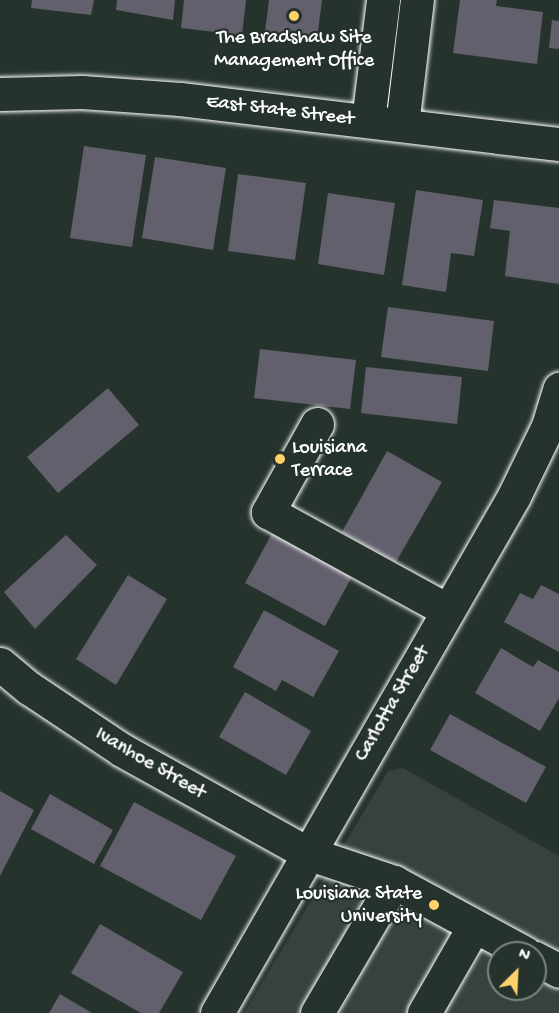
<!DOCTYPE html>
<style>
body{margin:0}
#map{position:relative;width:559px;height:1013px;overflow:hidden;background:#26332d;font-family:"Gochi Hand",sans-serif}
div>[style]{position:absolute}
.built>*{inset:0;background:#384040}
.building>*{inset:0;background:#61606c}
.roads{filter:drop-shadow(0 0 2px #fff) drop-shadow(0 0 2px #fff)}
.minor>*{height:33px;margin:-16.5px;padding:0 16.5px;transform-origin:16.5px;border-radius:16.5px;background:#26332d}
.dots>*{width:16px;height:16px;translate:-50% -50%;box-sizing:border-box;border:3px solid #26332d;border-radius:50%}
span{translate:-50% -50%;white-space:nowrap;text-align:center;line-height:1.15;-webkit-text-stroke:4.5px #26332d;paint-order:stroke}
.poi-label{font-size:20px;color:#fff}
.left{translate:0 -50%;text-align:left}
.right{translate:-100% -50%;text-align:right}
.street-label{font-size:20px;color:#fff}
.north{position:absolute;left:487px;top:941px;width:60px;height:60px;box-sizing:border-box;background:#26332d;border:2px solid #7d8581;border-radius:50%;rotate:24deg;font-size:16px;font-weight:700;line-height:24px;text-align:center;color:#fff}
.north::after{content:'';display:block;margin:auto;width:21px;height:27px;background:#ffd166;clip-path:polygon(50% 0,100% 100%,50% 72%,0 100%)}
</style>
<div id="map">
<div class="built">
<i style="clip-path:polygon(evenodd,403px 768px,559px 856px,559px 1013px,244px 1013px,388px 771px,403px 768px,499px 953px,535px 953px,535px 989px,499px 989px,499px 953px)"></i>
</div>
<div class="building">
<i style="clip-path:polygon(32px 0,94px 0,91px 15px,31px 8px)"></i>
<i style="clip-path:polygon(117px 0,175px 0,173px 20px,116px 10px)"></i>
<i style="clip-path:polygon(184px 0,246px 0,242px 35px,181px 28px)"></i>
<i style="clip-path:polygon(269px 0,322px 0,317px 39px,265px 32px)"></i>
<i style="clip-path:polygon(460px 0,497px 0,496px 6px,543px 12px,537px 64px,453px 53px)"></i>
<i style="clip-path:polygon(552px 20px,559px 21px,559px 49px,549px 48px)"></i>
<i style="clip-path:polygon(84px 146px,146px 155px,132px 247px,70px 238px)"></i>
<i style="clip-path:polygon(155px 157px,226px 168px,213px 250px,142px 238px)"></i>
<i style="clip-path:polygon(238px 174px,306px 183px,295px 260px,228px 251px)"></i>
<i style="clip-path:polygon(416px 190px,483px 200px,474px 256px,451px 253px,446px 292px,402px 285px)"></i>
<i style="clip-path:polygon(328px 193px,395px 203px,384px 275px,318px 264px)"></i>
<i style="clip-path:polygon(494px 200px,559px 208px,559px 284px,505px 276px,510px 231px,490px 228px)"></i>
<i style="clip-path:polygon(388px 307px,494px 321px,488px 371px,381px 357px)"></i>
<i style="clip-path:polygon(260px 349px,356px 360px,350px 409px,254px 398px)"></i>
<i style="clip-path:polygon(366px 367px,462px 377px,457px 424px,361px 413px)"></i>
<i style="clip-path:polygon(108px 388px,139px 425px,58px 493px,27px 457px)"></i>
<i style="clip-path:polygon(387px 451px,442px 482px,396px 562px,342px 532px)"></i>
<i style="clip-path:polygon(275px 528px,355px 571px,325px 626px,245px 583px)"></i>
<i style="clip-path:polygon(66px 535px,97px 565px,35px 629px,4px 592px)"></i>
<i style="clip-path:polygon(128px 575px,167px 599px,116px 685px,76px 659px)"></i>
<i style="clip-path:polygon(541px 585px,559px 594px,559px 652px,504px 622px,520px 593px,533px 599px)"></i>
<i style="clip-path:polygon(264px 610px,339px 651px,313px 697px,282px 680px,276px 691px,233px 667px)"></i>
<i style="clip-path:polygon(501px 648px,533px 667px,538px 660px,559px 672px,559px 698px,540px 731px,475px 693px)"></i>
<i style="clip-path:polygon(245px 692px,311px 731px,286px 775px,219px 737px)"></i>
<i style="clip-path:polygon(450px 714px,546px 767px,526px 803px,430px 750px)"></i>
<i style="clip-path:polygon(0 791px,34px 810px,0 876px)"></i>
<i style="clip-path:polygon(50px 794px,113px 830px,94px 864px,31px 829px)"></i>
<i style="clip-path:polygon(134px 802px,236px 856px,201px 920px,100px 866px)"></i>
<i style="clip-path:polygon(100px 924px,183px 972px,159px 1013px,141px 1013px,71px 973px)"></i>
<i style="clip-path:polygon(60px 994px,92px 1013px,49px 1013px)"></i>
</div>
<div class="roads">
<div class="minor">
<i style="left:0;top:94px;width:82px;rotate:-1.4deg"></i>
<i style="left:82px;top:92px;width:98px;rotate:4.1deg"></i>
<i style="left:180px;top:99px;width:382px;rotate:6.8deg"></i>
<i style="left:368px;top:121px;width:122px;rotate:-82.9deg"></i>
<i style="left:402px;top:125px;width:126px;rotate:-83.2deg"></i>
<i style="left:317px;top:424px;width:101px;rotate:119.1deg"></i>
<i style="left:268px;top:512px;width:204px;rotate:28.7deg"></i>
<i style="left:0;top:664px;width:38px;rotate:40deg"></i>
<i style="left:29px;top:688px;width:112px;rotate:33.7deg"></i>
<i style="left:122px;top:750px;width:212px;rotate:29.1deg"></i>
<i style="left:307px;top:853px;width:92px;rotate:18.4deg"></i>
<i style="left:394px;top:882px;width:149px;rotate:28.5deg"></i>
<i style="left:535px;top:958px;width:27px;rotate:28deg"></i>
<i style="left:217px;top:1013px;width:596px;rotate:-60.12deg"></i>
<i style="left:514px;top:496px;width:78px;rotate:-64.1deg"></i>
<i style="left:548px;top:426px;width:39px;rotate:-73deg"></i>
<i style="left:317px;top:1013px;width:152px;rotate:-59.6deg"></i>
<i style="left:424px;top:1013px;width:100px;rotate:-60.1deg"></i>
</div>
</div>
<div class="dots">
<i style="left:294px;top:16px;background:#ffd166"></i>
<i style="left:280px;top:459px;background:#ffd166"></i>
<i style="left:434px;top:905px;background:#ffd166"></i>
</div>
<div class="poi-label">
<span style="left:294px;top:50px">The Bradshaw Site<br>Management Office</span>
<span class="left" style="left:292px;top:460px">Louisiana<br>Terrace</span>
<span class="right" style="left:422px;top:906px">Louisiana State<br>University</span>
</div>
<div class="street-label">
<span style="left:280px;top:111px;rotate:7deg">East State Street</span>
<span style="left:393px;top:704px;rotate:-60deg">Carlotta Street</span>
<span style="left:150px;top:764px;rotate:30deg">Ivanhoe Street</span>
</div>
<div class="north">N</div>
</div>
